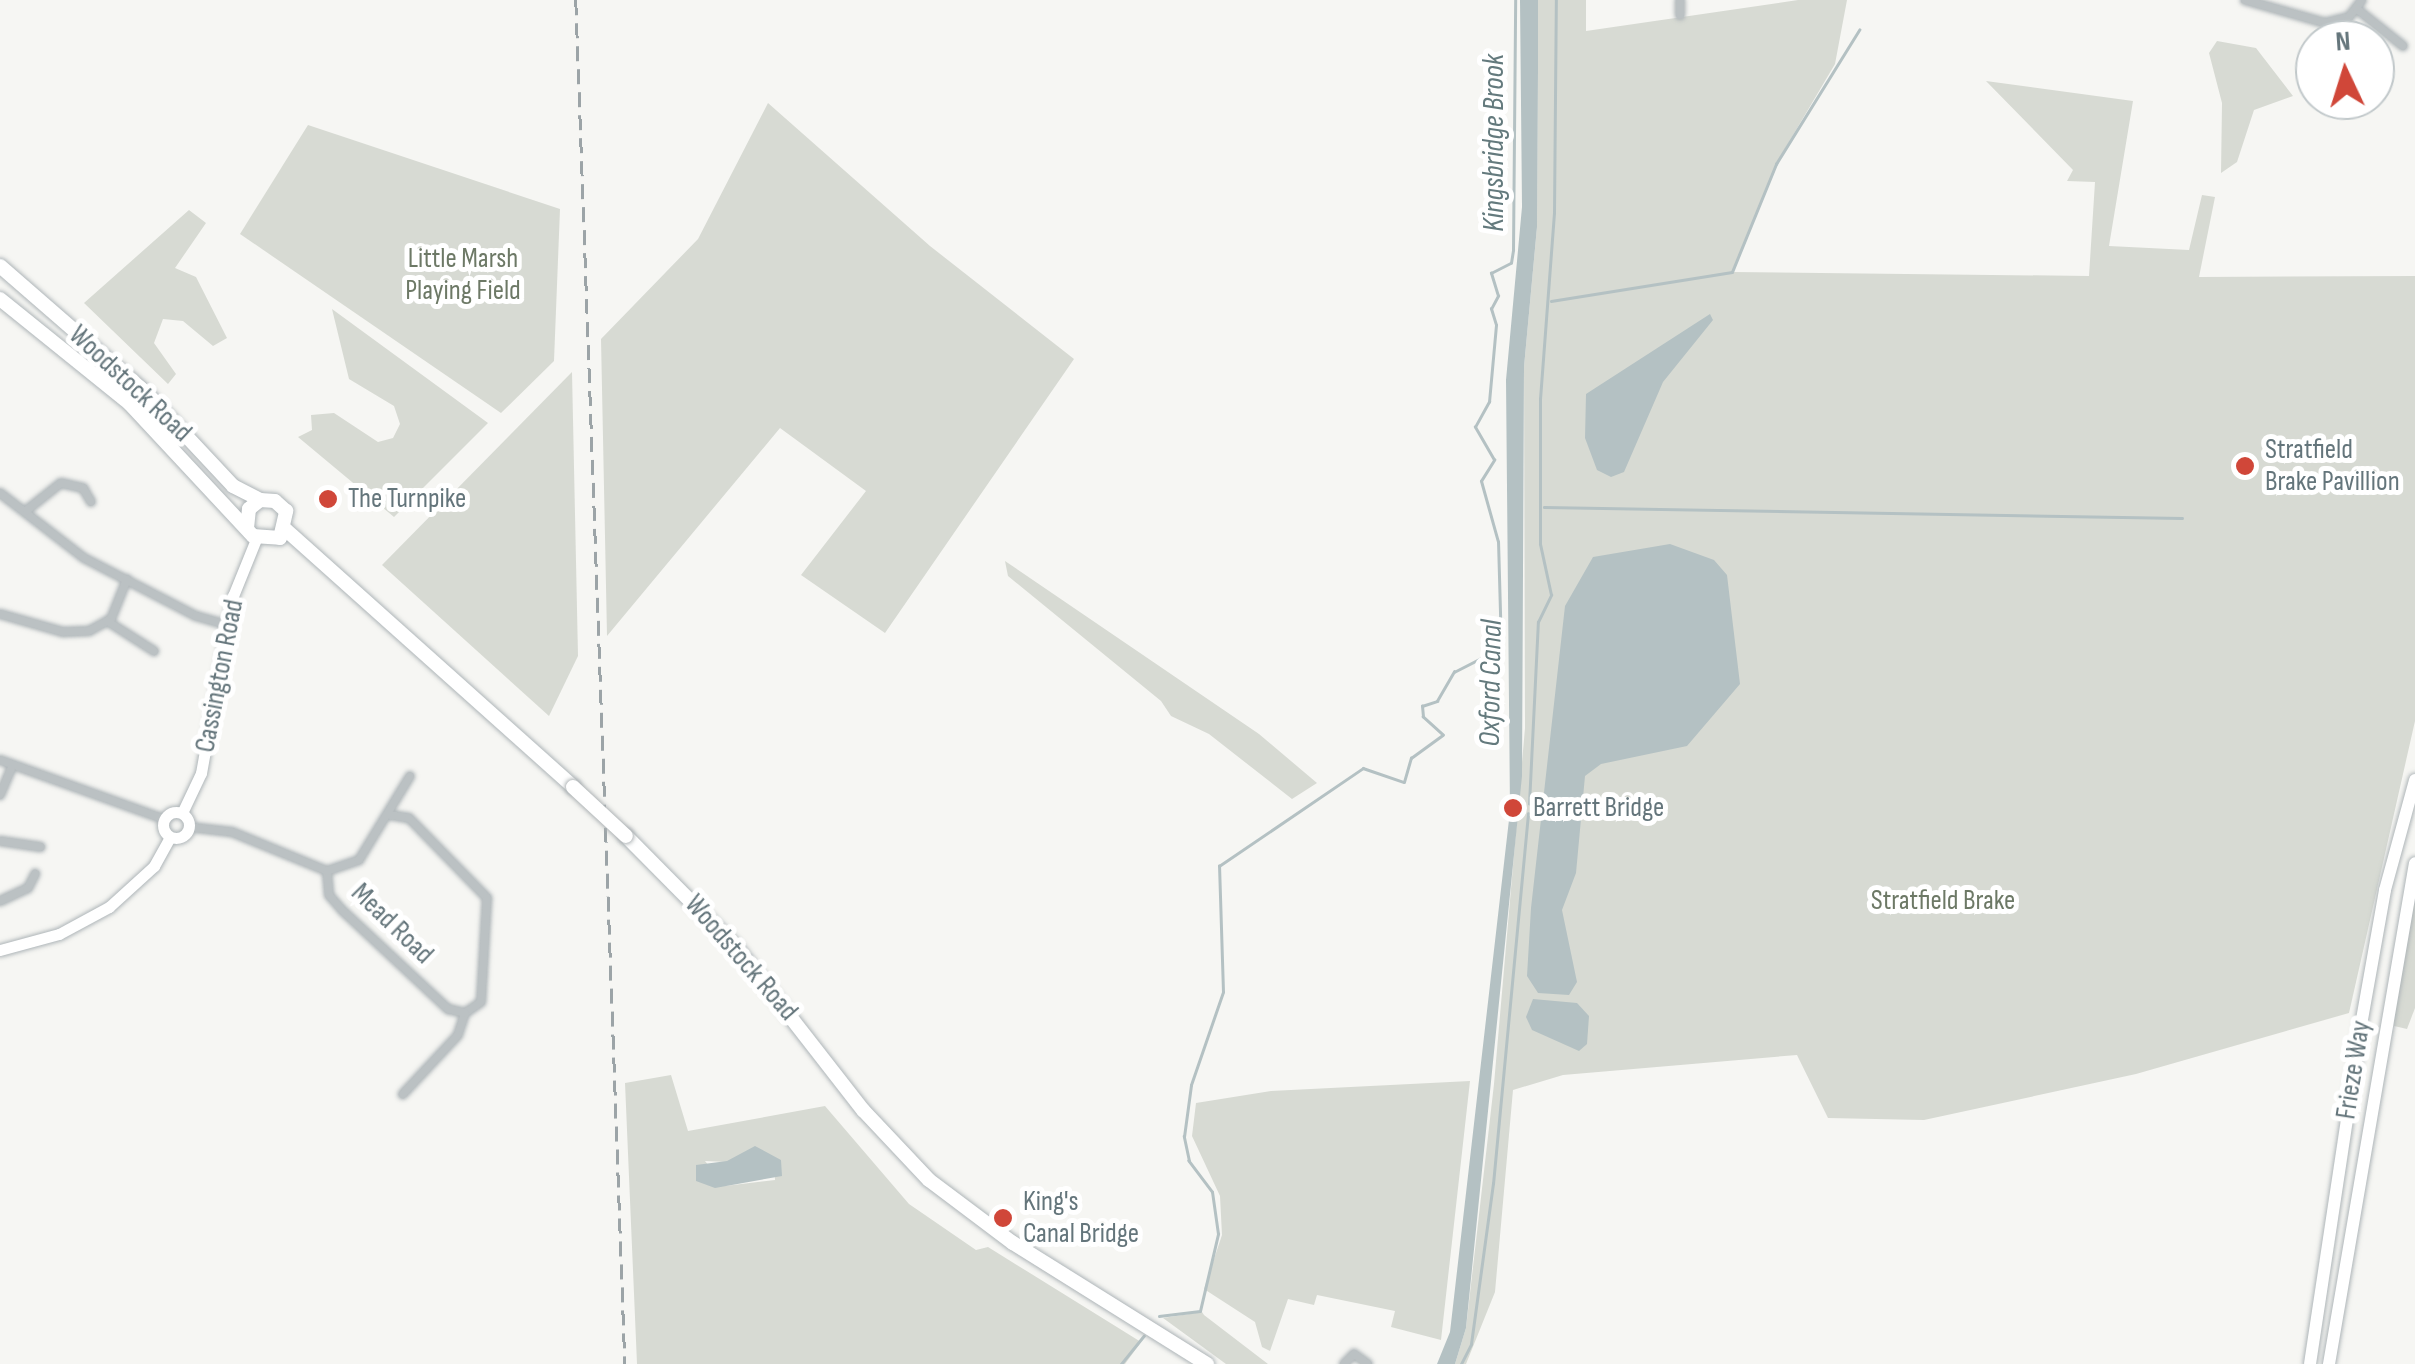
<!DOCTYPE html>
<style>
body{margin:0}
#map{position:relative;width:2415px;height:1364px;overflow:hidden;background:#f6f6f3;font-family:"Sofia Sans Condensed",sans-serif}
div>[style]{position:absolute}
.green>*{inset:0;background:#d7dad3}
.water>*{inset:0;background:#b4c1c3}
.stream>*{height:2.5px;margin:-1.25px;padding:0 1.25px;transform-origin:1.25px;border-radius:1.25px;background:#b4c1c3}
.roads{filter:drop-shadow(0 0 2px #aeb5b8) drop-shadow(0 0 2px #aeb5b8)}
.street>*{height:8px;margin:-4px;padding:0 4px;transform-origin:4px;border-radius:4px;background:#bbc1c3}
.secondary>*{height:11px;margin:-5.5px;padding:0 5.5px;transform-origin:5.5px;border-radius:5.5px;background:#fff}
.secondary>.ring{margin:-5.5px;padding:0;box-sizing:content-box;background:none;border:11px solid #fff;border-radius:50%}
.primary>*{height:12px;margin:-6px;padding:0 6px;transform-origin:6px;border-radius:6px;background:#fff}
.highway>*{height:14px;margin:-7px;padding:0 7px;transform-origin:7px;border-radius:7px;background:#fff}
.rail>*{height:2.5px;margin-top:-1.25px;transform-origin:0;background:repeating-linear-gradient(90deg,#9ca4a7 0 15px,transparent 0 23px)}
.bridges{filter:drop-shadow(0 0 2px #afb4b6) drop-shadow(0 0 2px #afb4b6)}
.highway-bridge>*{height:14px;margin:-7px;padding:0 7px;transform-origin:7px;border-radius:7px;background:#fff}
.dots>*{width:28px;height:28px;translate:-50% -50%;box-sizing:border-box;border:5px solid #fff;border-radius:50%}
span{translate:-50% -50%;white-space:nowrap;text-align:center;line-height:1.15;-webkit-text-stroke:10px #fff;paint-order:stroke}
.park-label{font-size:28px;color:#6d7966}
.street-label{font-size:28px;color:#64757b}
.poi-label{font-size:28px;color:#64757b}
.left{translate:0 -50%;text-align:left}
.water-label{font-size:30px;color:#647a7d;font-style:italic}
.north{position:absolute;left:2295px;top:20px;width:100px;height:100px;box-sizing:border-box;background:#fff;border:2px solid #c1c8ca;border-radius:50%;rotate:356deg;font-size:28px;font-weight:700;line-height:40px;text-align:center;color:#64757b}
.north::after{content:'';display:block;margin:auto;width:35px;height:45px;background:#d04739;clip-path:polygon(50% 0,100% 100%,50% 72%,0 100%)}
</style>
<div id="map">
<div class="green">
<i style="clip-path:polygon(1538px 0,1586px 0,1586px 31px,1798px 0,1847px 0,1835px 64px,1776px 164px,1733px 272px,2089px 276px,2095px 182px,2067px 181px,2073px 170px,1986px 81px,2133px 101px,2109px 246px,2189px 250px,2202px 195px,2215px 197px,2199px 277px,2415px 276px,2415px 721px,2349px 1013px,2136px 1074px,1924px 1120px,1828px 1118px,1797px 1055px,1563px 1075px,1513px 1090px,1495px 1292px,1466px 1364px,1455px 1364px,1466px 1328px,1494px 1084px,1525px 728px,1524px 367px,1537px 227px)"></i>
<i style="clip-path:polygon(2217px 41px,2256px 48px,2293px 96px,2254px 110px,2237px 162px,2221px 173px,2222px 103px,2209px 53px)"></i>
<i style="clip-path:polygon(768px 103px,930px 246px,1074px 359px,885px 633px,801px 575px,866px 491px,780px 428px,607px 636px,601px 339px,698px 239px)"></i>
<i style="clip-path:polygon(308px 125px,560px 209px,554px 361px,501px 413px,240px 234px)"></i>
<i style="clip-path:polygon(189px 210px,206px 223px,175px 268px,196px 277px,227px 338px,213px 346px,183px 321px,163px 319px,154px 343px,176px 374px,168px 384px,84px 303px)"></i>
<i style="clip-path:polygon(332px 309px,488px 423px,394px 517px,298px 437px,312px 430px,311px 415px,334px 413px,378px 442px,393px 438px,400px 424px,394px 406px,349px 379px)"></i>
<i style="clip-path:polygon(572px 372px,578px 656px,549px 716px,382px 565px)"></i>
<i style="clip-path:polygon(1005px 561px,1259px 734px,1317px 783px,1292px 799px,1209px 734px,1171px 716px,1161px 701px,1008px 576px)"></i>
<i style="clip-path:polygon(2415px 893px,2415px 1008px,2407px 1029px,2394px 1026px,2395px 1002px)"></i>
<i style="clip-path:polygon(evenodd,671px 1075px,688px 1131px,825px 1106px,909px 1204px,976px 1250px,988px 1247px,1141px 1342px,1125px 1364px,637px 1364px,625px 1083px,671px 1075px,758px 1150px,774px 1157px,775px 1180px,725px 1186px,705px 1161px,727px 1162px,758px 1150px)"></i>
<i style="clip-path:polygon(1470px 1081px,1441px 1340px,1391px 1327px,1395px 1311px,1317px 1295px,1314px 1305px,1288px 1299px,1270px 1351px,1262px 1347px,1255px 1322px,1204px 1289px,1222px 1235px,1220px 1196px,1192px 1136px,1196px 1103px,1271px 1091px)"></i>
<i style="clip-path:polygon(1202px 1312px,1204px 1315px,1268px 1364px,1226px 1364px,1163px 1318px)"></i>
</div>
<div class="water">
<i style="clip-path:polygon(1520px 0,1538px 0,1538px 70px,1537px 227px,1524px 367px,1522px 776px,1466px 1328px,1455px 1364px,1437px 1364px,1450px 1332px,1510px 811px,1506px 380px,1522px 207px)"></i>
<i style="clip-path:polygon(1710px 314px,1713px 320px,1663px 382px,1624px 472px,1611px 477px,1597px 470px,1585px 438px,1586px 394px)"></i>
<i style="clip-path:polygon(1670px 544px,1714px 560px,1727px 575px,1740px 684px,1687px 746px,1601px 764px,1585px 776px,1576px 873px,1562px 910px,1577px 982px,1569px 995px,1538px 993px,1527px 976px,1531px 908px,1565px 606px,1593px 557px)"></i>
<i style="clip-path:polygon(1533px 999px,1577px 1003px,1589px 1016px,1587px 1044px,1579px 1051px,1532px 1030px,1526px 1017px)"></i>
<i style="clip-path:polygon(755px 1146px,781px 1160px,782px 1176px,715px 1188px,696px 1181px,696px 1165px,727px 1161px)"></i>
</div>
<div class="stream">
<i style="left:1551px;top:301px;width:183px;rotate:-9.1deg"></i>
<i style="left:1732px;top:272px;width:117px;rotate:-67.8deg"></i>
<i style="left:1776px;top:164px;width:158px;rotate:-58.2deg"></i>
<i style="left:1544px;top:507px;width:638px;rotate:0.99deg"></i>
<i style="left:1529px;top:804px;width:182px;rotate:-87.2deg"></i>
<i style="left:1538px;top:622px;width:30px;rotate:-64deg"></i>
<i style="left:1551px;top:595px;width:52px;rotate:-102.2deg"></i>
<i style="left:1540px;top:544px;width:145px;rotate:-90deg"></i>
<i style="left:1540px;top:399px;width:187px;rotate:-85.7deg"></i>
<i style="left:1554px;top:213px;width:213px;rotate:-89.5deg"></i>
<i style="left:1159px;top:1316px;width:41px;rotate:-7deg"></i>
<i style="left:1200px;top:1311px;width:79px;rotate:-76.8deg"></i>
<i style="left:1218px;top:1234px;width:42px;rotate:-98.1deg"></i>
<i style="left:1212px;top:1192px;width:39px;rotate:-127deg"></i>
<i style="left:1189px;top:1161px;width:25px;rotate:-102deg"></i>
<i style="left:1184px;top:1137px;width:52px;rotate:-82.3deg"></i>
<i style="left:1191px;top:1085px;width:98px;rotate:-71deg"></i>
<i style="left:1223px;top:992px;width:126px;rotate:-91.8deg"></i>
<i style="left:1219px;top:866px;width:174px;rotate:-34.2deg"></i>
<i style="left:1363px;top:768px;width:43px;rotate:18.9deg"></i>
<i style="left:1404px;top:782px;width:25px;rotate:-74deg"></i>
<i style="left:1411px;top:758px;width:39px;rotate:-36deg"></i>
<i style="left:1443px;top:735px;width:27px;rotate:-138deg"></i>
<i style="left:1423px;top:717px;width:11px;rotate:-95deg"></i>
<i style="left:1422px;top:706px;width:16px;rotate:-18deg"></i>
<i style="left:1437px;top:701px;width:34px;rotate:-60deg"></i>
<i style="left:1454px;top:672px;width:53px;rotate:-27.1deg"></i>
<i style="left:1501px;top:648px;width:106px;rotate:-91.6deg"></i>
<i style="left:1498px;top:542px;width:63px;rotate:-105.6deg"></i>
<i style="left:1481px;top:481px;width:25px;rotate:-58deg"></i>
<i style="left:1494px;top:460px;width:38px;rotate:-120deg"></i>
<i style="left:1475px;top:427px;width:29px;rotate:-61deg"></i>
<i style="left:1489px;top:402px;width:77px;rotate:-84.8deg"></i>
<i style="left:1496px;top:325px;width:17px;rotate:-107deg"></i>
<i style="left:1491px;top:309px;width:15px;rotate:-62deg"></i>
<i style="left:1498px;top:296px;width:24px;rotate:-107deg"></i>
<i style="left:1491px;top:273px;width:22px;rotate:-27deg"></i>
<i style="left:1511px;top:263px;width:13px;rotate:-81deg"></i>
<i style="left:1513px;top:250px;width:250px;rotate:-89.5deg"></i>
<i style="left:1121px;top:1364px;width:36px;rotate:-51deg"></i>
<i style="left:1461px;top:1364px;width:22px;rotate:-63deg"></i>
<i style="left:1471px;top:1344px;width:162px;rotate:-82.2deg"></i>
<i style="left:1493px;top:1184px;width:372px;rotate:-84.6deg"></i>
</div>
<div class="roads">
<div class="street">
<i style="left:1680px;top:0;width:15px;rotate:90deg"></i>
<i style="left:2245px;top:0;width:83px;rotate:16deg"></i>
<i style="left:2325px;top:23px;width:25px;rotate:-14deg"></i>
<i style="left:2349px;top:17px;width:21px;rotate:-53deg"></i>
<i style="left:2357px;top:9px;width:59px;rotate:38.8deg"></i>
<i style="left:0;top:493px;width:106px;rotate:37.7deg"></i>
<i style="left:84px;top:558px;width:126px;rotate:27.4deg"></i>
<i style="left:196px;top:616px;width:32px;rotate:16deg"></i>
<i style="left:27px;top:510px;width:43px;rotate:-38.5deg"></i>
<i style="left:61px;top:483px;width:23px;rotate:13deg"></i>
<i style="left:83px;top:488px;width:16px;rotate:60deg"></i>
<i style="left:0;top:614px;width:66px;rotate:15.9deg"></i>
<i style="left:63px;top:632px;width:26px;rotate:-2deg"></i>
<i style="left:89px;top:631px;width:25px;rotate:-29deg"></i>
<i style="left:111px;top:619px;width:43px;rotate:-68.2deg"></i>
<i style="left:107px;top:621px;width:56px;rotate:32.6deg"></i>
<i style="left:0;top:760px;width:174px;rotate:19.8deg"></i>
<i style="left:0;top:795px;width:28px;rotate:-67deg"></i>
<i style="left:390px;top:815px;width:19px;rotate:9deg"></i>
<i style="left:409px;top:818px;width:112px;rotate:45.7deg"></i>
<i style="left:487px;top:898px;width:104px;rotate:93.3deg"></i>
<i style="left:481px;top:1002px;width:19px;rotate:145deg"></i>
<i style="left:465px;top:1013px;width:23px;rotate:108deg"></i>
<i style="left:458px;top:1035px;width:81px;rotate:133deg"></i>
<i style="left:189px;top:827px;width:43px;rotate:6.6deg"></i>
<i style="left:232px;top:832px;width:103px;rotate:22.3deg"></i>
<i style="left:0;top:841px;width:41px;rotate:8.3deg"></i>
<i style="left:327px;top:871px;width:24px;rotate:85deg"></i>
<i style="left:329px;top:895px;width:21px;rotate:49deg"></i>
<i style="left:343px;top:911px;width:144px;rotate:43deg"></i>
<i style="left:448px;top:1009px;width:17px;rotate:13deg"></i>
<i style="left:327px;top:871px;width:34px;rotate:-19deg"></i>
<i style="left:359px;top:860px;width:98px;rotate:-58.7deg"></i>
<i style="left:0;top:901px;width:31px;rotate:-25deg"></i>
<i style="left:28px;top:888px;width:16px;rotate:-63deg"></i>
<i style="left:1344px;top:1364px;width:14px;rotate:-45deg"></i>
<i style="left:1354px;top:1354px;width:17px;rotate:36deg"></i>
</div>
<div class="secondary">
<i class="ring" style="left:163px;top:812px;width:15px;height:15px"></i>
<i style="left:182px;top:813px;width:44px;rotate:-64.6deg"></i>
<i style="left:201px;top:773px;width:180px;rotate:-79.8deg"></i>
<i style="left:233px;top:596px;width:61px;rotate:-68deg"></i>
<i style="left:0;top:950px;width:61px;rotate:-15.2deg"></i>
<i style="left:59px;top:934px;width:57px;rotate:-28.4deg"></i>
<i style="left:109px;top:907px;width:61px;rotate:-42.3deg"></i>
<i style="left:154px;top:866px;width:33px;rotate:-61deg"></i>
</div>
<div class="primary">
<i style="left:2310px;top:1364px;width:343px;rotate:-81.4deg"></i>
<i style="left:2361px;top:1025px;width:137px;rotate:-79.9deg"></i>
<i style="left:2385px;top:890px;width:114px;rotate:-74.7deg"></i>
<i style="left:2329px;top:1364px;width:508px;rotate:-80.26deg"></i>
</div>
<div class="highway">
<i style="left:0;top:266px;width:195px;rotate:41deg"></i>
<i style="left:147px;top:394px;width:126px;rotate:46.9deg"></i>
<i style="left:233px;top:486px;width:30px;rotate:27deg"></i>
<i style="left:0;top:299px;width:166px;rotate:38.9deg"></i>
<i style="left:129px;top:403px;width:182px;rotate:47deg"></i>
<i style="left:253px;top:536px;width:27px;rotate:4deg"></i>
<i style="left:280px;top:538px;width:28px;rotate:-77deg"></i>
<i style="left:286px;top:511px;width:15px;rotate:-138deg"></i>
<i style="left:275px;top:501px;width:15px;rotate:-176deg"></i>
<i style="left:260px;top:500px;width:14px;rotate:141deg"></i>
<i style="left:249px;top:509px;width:18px;rotate:96deg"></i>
<i style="left:286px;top:530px;width:385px;rotate:41.8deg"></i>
<i style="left:626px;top:836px;width:156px;rotate:45.3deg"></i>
<i style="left:736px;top:947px;width:207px;rotate:52.1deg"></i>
<i style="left:863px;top:1110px;width:96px;rotate:46.7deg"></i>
<i style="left:929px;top:1180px;width:105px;rotate:36.9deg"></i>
<i style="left:1013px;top:1243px;width:229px;rotate:32deg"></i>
</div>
</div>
<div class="rail">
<i style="left:576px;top:0;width:1365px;rotate:87.94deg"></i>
</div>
<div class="bridges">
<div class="highway-bridge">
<i style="left:573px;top:787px;width:72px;rotate:42.8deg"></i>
</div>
</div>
<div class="dots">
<i style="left:2245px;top:466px;background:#d04739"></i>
<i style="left:328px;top:499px;background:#d04739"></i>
<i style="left:1513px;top:808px;background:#d04739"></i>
<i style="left:1003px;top:1218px;background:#d04739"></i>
</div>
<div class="park-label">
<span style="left:463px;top:275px">Little Marsh<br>Playing Field</span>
<span style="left:1943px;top:901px">Stratfield Brake</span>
</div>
<div class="street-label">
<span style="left:130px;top:384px;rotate:43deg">Woodstock Road</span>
<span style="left:220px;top:676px;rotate:-79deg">Cassington Road</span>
<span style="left:392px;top:924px;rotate:44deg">Mead Road</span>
<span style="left:741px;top:958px;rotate:49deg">Woodstock Road</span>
<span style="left:2354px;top:1070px;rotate:-81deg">Frieze Way</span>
</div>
<div class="poi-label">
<span class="left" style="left:2265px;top:466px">Stratfield<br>Brake Pavillion</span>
<span class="left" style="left:348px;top:499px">The Turnpike</span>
<span class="left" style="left:1533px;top:808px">Barrett Bridge</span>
<span class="left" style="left:1023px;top:1218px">King's<br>Canal Bridge</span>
</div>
<div class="water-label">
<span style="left:1494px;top:143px;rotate:-90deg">Kingsbridge Brook</span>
<span style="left:1491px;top:683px;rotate:-89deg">Oxford Canal</span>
</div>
<div class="north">N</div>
</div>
